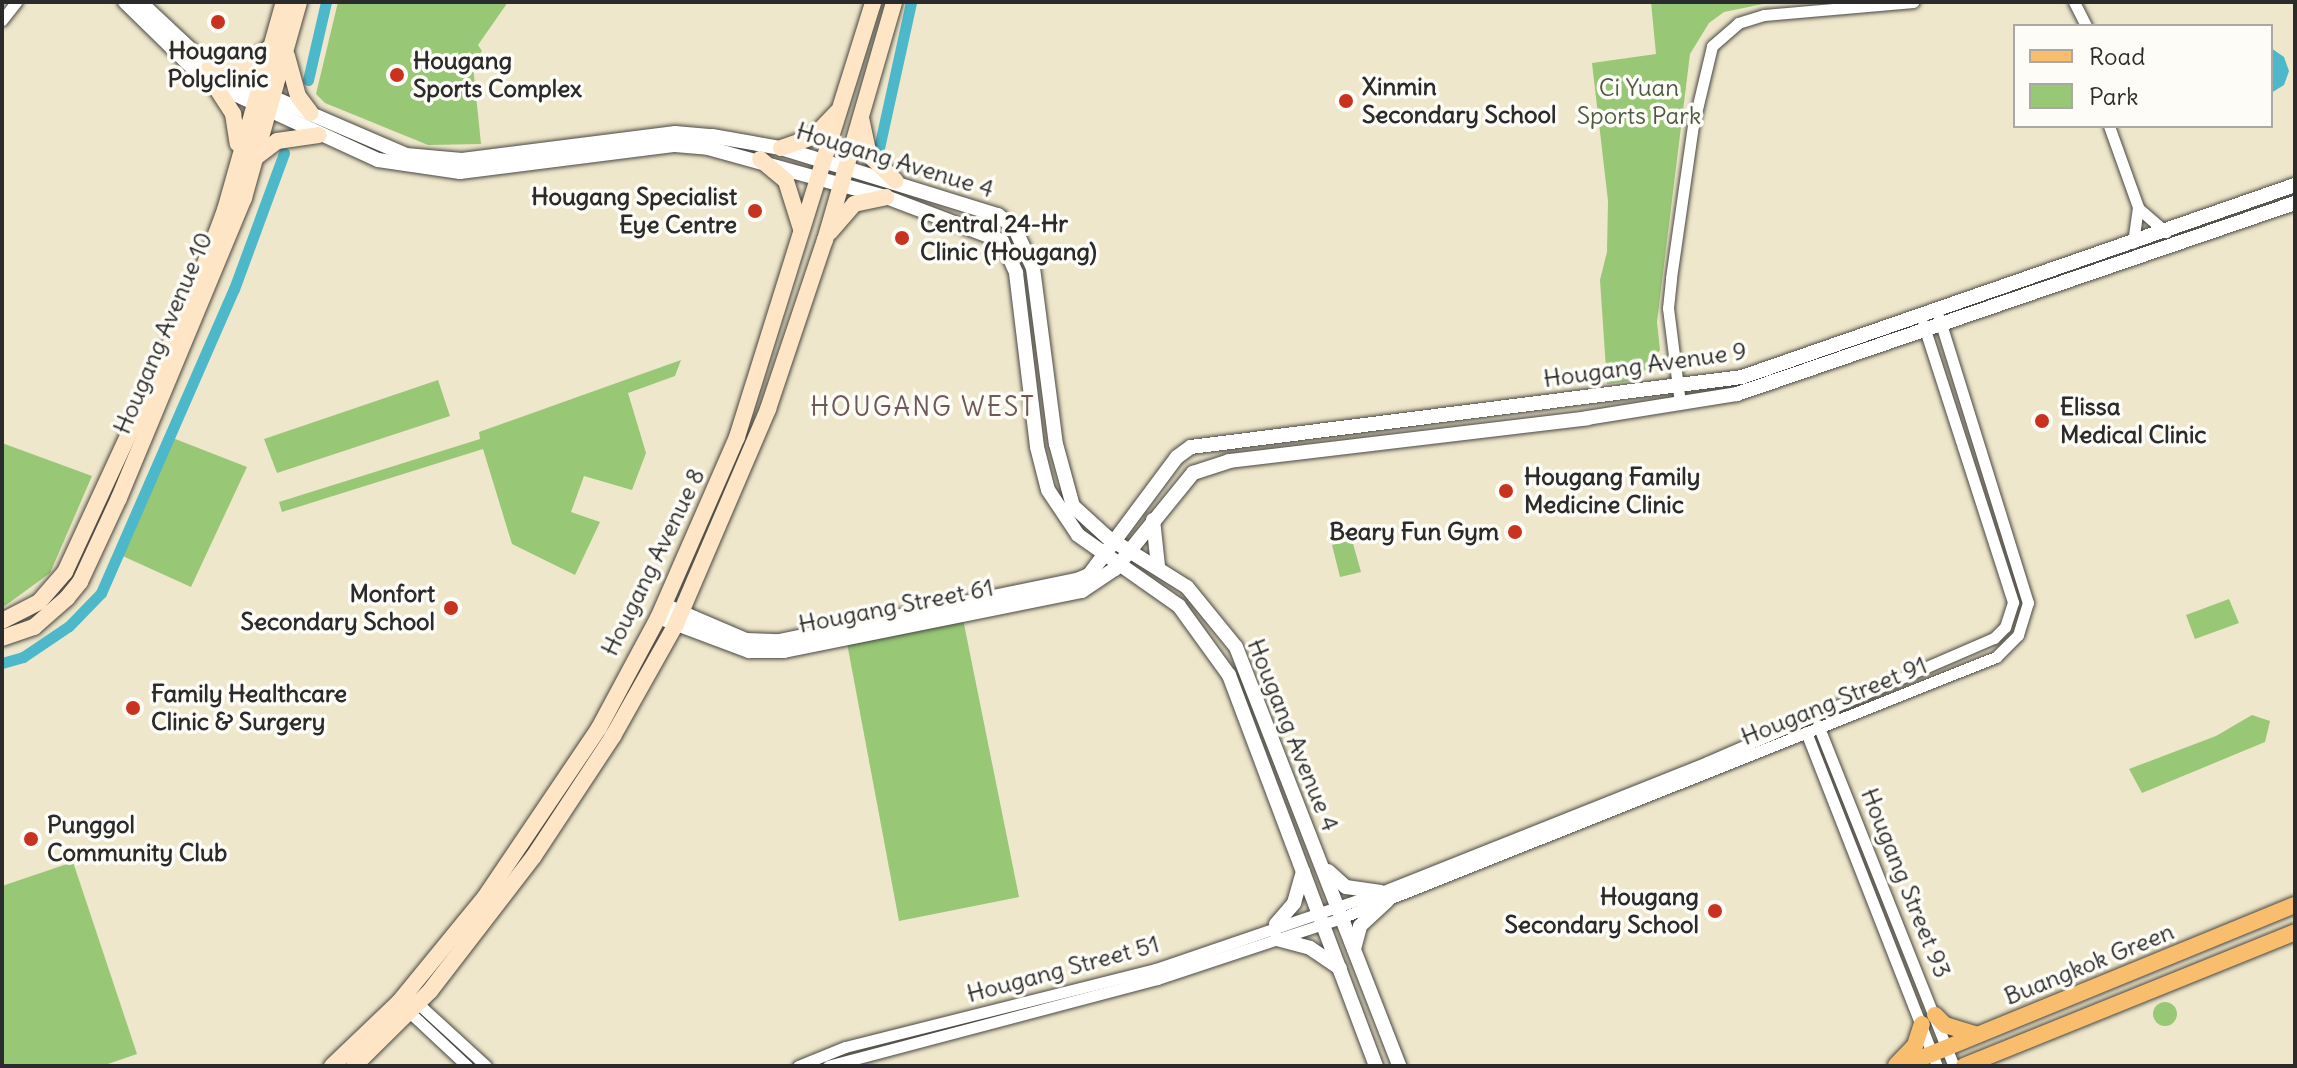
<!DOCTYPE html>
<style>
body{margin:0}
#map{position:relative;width:2297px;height:1068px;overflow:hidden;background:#efe7cb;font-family:Delius,sans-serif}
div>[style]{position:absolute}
.green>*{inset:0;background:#98c776}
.round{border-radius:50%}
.water>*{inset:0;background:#4db8c9}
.canal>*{height:11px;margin:-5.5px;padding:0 5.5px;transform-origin:5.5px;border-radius:5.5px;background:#4db8c9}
.roads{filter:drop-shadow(0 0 2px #484743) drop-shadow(0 0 2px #484743)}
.minor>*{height:11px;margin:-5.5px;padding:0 5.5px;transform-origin:5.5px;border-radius:5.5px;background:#fff}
.tertiary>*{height:14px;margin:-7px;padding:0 7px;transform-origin:7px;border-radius:7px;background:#fff}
.secondary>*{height:16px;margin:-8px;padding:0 8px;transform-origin:8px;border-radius:8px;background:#fde5c5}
.primary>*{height:16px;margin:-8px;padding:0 8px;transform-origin:8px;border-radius:8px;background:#f9be6d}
.dots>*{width:22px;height:22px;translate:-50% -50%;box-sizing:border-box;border:4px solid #fdfcf7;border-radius:50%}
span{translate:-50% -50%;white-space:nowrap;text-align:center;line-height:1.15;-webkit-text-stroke:7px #fdfcf7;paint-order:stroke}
.poi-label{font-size:24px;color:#2b2b2b;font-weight:700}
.left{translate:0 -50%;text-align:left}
.right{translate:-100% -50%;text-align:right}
.park-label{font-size:24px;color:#4c5a42}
.street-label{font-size:24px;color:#2b2b2b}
.neighbourhood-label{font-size:26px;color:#705856;letter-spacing:2px}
.frame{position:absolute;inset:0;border:4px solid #2b2b2b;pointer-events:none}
.legend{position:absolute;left:2013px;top:24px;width:260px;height:104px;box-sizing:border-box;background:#fdfcf7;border:2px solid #a9a8a5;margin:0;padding:10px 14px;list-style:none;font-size:24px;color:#2b2b2b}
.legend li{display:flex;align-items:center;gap:16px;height:40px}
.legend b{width:40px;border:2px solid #a9a8a5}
</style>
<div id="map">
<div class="green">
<i style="clip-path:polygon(338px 2px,508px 2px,478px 45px,482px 51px,473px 66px,481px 144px,428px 145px,325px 103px,316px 94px)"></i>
<i style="clip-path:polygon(1651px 2px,1773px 2px,1724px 12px,1709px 23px,1690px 54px,1657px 322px,1660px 350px,1638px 380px,1607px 384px,1600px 280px,1607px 252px,1608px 201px,1592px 63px,1656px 54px)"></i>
<i style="clip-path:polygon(681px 360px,675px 376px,628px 393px,646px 453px,632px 490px,584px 476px,571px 512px,600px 522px,575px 575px,512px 544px,483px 449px,282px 512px,279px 502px,480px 439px,479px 432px)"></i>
<i style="clip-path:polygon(438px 380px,450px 416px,277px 473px,264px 439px)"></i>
<i style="clip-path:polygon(165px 435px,247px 467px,191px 587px,116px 553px)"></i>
<i style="clip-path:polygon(2px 443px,92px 476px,50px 573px,2px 608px)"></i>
<i style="clip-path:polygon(1352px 540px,1361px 572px,1340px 577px,1332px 545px)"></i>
<i style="clip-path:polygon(2229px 599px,2239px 623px,2195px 639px,2186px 615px)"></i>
<i style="clip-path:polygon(963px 619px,1019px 897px,899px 921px,847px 643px)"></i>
<i style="clip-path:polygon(2252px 715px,2270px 721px,2265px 742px,2142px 793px,2129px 769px,2216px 736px)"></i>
<i style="clip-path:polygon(73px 862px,137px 1054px,102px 1066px,2px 1066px,2px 886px)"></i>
<i class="round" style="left:2153px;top:1002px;width:24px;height:24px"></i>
</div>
<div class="water">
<i style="clip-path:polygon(2271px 48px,2284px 57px,2289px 71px,2284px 85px,2271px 93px)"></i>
</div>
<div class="canal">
<i style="left:308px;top:80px;width:80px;rotate:-77deg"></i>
<i style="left:879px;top:148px;width:149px;rotate:-77.6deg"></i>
<i style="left:2px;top:663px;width:22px;rotate:-16deg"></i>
<i style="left:23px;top:657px;width:55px;rotate:-34deg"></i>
<i style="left:69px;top:626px;width:46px;rotate:-45.9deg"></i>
<i style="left:101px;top:593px;width:332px;rotate:-66.4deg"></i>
<i style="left:234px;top:289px;width:145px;rotate:-69.8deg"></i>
</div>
<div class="roads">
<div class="minor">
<i style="left:2074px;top:2px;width:27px;rotate:63deg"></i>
<i style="left:2px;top:20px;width:23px;rotate:-52deg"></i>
<i style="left:2109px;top:126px;width:86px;rotate:70.3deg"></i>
<i style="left:2138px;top:207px;width:36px;rotate:98deg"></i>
<i style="left:2138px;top:208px;width:37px;rotate:41deg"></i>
<i style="left:1680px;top:403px;width:96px;rotate:-97.2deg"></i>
<i style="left:1668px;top:308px;width:30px;rotate:-84deg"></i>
<i style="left:1671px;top:278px;width:154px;rotate:-81.8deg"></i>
<i style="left:1693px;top:126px;width:82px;rotate:-76.6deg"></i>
<i style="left:1712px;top:46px;width:35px;rotate:-41deg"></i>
<i style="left:1738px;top:23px;width:27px;rotate:-17deg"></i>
<i style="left:1764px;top:15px;width:150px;rotate:-5deg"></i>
<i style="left:1818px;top:725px;width:367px;rotate:68.3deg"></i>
<i style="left:1806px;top:732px;width:359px;rotate:68.6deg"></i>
<i style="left:413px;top:999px;width:99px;rotate:42.5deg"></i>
<i style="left:405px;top:1008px;width:85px;rotate:43.1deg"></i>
<i style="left:798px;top:1066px;width:51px;rotate:-22deg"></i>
<i style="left:845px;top:1047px;width:321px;rotate:-14.1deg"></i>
<i style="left:1156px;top:969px;width:238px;rotate:-18.9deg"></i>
<i style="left:1381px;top:892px;width:351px;rotate:-21.7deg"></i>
<i style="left:1707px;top:762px;width:313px;rotate:-23.4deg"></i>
<i style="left:1994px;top:638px;width:16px;rotate:-45deg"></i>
<i style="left:2005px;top:627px;width:26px;rotate:-72deg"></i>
<i style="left:2013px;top:602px;width:292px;rotate:-107.9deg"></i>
<i style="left:828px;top:1066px;width:340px;rotate:-14.8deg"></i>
<i style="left:1157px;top:979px;width:194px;rotate:-18.3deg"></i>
<i style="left:1341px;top:918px;width:705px;rotate:-21.73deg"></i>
<i style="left:1996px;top:657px;width:31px;rotate:-45deg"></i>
<i style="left:2018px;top:635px;width:34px;rotate:-73deg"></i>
<i style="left:2028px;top:603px;width:299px;rotate:-107.3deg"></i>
</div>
<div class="tertiary">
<i style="left:125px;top:2px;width:113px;rotate:44.3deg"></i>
<i style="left:206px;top:81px;width:189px;rotate:24.7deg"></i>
<i style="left:378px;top:160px;width:83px;rotate:8.3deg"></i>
<i style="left:460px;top:172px;width:217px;rotate:-7.2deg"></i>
<i style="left:675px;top:145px;width:33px;rotate:5deg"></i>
<i style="left:708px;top:148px;width:185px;rotate:15.4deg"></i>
<i style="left:886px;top:197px;width:124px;rotate:20.8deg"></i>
<i style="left:1002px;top:241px;width:35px;rotate:66deg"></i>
<i style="left:1016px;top:273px;width:175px;rotate:83.1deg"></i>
<i style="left:1037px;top:447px;width:44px;rotate:75.7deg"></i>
<i style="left:1048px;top:490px;width:54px;rotate:56.3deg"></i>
<i style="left:1078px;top:535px;width:123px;rotate:35.1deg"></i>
<i style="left:1179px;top:606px;width:85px;rotate:54.1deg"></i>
<i style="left:1229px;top:675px;width:418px;rotate:69.4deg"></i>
<i style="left:140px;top:2px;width:104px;rotate:43.1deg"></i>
<i style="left:216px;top:73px;width:207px;rotate:23.3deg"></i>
<i style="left:406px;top:155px;width:56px;rotate:5.1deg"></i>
<i style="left:462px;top:160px;width:215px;rotate:-7.2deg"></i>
<i style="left:675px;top:133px;width:37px;rotate:5deg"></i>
<i style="left:712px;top:136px;width:70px;rotate:9.9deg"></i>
<i style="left:781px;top:148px;width:227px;rotate:17.2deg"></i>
<i style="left:998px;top:215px;width:22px;rotate:39deg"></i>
<i style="left:1015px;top:229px;width:43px;rotate:65.2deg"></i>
<i style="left:1033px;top:268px;width:177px;rotate:82.6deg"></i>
<i style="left:1056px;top:444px;width:64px;rotate:74.7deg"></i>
<i style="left:1073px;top:506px;width:46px;rotate:42.4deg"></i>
<i style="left:1107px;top:537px;width:94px;rotate:32deg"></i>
<i style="left:1187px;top:587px;width:77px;rotate:50.8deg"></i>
<i style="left:1236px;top:647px;width:450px;rotate:68.7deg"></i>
<i style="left:1153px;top:520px;width:46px;rotate:83.8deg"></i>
<i style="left:664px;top:605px;width:89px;rotate:23.1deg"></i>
<i style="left:746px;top:640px;width:33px;rotate:2deg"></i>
<i style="left:779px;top:641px;width:304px;rotate:-11.6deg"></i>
<i style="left:1077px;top:580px;width:13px;rotate:-23deg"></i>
<i style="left:1089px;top:575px;width:147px;rotate:-53.3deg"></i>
<i style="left:1177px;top:457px;width:17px;rotate:-36deg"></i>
<i style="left:1191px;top:447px;width:555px;rotate:-7.24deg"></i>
<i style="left:1742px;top:377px;width:585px;rotate:-19.15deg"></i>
<i style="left:666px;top:620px;width:89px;rotate:20.5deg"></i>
<i style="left:749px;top:651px;width:35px"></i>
<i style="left:784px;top:651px;width:304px;rotate:-11.4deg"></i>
<i style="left:1082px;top:591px;width:40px;rotate:-34deg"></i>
<i style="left:1115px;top:569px;width:124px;rotate:-50.9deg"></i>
<i style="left:1193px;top:473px;width:38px;rotate:-18deg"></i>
<i style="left:1229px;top:461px;width:361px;rotate:-6.8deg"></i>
<i style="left:1587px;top:418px;width:152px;rotate:-9.1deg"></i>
<i style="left:1737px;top:394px;width:590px;rotate:-18.9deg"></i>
<i style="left:1328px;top:871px;width:24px;rotate:42deg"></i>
<i style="left:1346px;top:887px;width:35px;rotate:8deg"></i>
<i style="left:1276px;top:924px;width:28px;rotate:-49deg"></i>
<i style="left:1294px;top:903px;width:33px;rotate:-74deg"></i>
<i style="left:1277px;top:939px;width:34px;rotate:15deg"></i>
<i style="left:1310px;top:948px;width:36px;rotate:34deg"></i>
<i style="left:1354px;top:949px;width:24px;rotate:-75deg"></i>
<i style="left:1360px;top:926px;width:37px;rotate:-43deg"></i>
</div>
<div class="secondary">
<i style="left:287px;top:56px;width:41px;rotate:74.6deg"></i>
<i style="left:298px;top:96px;width:21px;rotate:53deg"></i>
<i style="left:209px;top:68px;width:33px;rotate:2deg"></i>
<i style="left:242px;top:69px;width:33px;rotate:-38deg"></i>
<i style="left:217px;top:89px;width:30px;rotate:57deg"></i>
<i style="left:233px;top:114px;width:30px;rotate:81deg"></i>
<i style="left:861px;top:118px;width:38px;rotate:78deg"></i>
<i style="left:869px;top:155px;width:37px;rotate:44deg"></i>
<i style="left:781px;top:148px;width:34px;rotate:-19deg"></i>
<i style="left:813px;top:137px;width:35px;rotate:-46deg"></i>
<i style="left:256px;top:157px;width:26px;rotate:-37deg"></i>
<i style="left:277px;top:141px;width:42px;rotate:-8.1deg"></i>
<i style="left:760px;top:159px;width:34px;rotate:40deg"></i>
<i style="left:786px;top:181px;width:50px;rotate:72.6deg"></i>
<i style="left:830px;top:232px;width:37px;rotate:-49deg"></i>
<i style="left:854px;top:204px;width:33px;rotate:-12deg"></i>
<i style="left:2px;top:621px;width:42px;rotate:-27.2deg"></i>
<i style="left:39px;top:602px;width:40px;rotate:-49deg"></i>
<i style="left:65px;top:572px;width:307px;rotate:-65.2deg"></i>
<i style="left:194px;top:293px;width:89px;rotate:-69.5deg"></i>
<i style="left:225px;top:210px;width:216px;rotate:-74.2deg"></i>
<i style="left:2px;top:638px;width:34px;rotate:-19deg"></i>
<i style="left:34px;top:627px;width:44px;rotate:-41.3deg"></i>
<i style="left:67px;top:598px;width:21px;rotate:-51deg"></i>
<i style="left:80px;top:582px;width:93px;rotate:-65.1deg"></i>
<i style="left:119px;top:498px;width:325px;rotate:-67.4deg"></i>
<i style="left:244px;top:198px;width:204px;rotate:-74.3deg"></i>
<i style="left:332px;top:1066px;width:93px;rotate:-43.7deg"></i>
<i style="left:399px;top:1002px;width:136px;rotate:-50.7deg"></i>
<i style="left:485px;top:897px;width:204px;rotate:-56deg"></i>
<i style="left:599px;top:728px;width:125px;rotate:-61.8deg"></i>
<i style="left:658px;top:618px;width:197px;rotate:-66.4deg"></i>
<i style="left:737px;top:437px;width:456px;rotate:-72.6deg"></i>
<i style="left:354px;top:1066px;width:107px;rotate:-44.6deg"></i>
<i style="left:430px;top:991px;width:170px;rotate:-52.4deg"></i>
<i style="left:534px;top:856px;width:144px;rotate:-56.6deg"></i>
<i style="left:613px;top:736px;width:129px;rotate:-60.6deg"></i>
<i style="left:676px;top:624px;width:234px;rotate:-66.8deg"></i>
<i style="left:768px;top:409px;width:178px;rotate:-71.4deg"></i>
<i style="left:825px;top:240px;width:248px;rotate:-73.8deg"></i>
</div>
<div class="primary">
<i style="left:1935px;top:1015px;width:14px;rotate:45deg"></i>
<i style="left:1945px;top:1025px;width:34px;rotate:17deg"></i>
<i style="left:1896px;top:1065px;width:28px;rotate:-46deg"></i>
<i style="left:1915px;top:1045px;width:22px;rotate:-72deg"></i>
<i style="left:1902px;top:1066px;width:425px;rotate:-22.3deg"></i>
<i style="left:1964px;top:1066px;width:357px;rotate:-22deg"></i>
</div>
</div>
<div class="dots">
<i style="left:218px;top:22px;background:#c8321e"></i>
<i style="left:397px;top:75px;background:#c8321e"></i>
<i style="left:1346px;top:101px;background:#c8321e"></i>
<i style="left:755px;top:211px;background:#c8321e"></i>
<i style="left:902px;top:238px;background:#c8321e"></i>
<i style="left:2042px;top:421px;background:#c8321e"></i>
<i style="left:1506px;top:491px;background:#c8321e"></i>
<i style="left:1515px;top:532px;background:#c8321e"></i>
<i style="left:451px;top:608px;background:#c8321e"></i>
<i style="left:133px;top:708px;background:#c8321e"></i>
<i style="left:31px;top:839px;background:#c8321e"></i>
<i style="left:1715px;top:911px;background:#c8321e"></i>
</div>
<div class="poi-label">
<span style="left:218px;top:65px">Hougang<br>Polyclinic</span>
<span class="left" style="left:413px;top:75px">Hougang<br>Sports Complex</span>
<span class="left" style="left:1362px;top:101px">Xinmin<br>Secondary School</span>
<span class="right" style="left:737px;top:211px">Hougang Specialist<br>Eye Centre</span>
<span class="left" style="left:920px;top:238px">Central 24-Hr<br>Clinic (Hougang)</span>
<span class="left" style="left:2060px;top:421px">Elissa<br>Medical Clinic</span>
<span class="left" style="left:1524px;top:491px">Hougang Family<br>Medicine Clinic</span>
<span class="right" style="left:1499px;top:532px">Beary Fun Gym</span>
<span class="right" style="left:435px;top:608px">Monfort<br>Secondary School</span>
<span class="left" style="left:151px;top:708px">Family Healthcare<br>Clinic &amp; Surgery</span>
<span class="left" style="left:47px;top:839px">Punggol<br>Community Club</span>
<span class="right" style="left:1699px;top:911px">Hougang<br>Secondary School</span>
</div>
<div class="park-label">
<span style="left:1639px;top:102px">Ci Yuan<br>Sports Park</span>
</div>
<div class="street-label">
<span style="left:895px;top:160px;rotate:17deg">Hougang Avenue 4</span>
<span style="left:163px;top:333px;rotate:-67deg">Hougang Avenue 10</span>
<span style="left:1645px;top:365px;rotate:-8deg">Hougang Avenue 9</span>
<span style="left:653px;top:562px;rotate:-64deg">Hougang Avenue 8</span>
<span style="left:896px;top:606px;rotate:-11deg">Hougang Street 61</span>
<span style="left:1834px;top:701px;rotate:-22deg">Hougang Street 91</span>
<span style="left:1293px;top:735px;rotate:68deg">Hougang Avenue 4</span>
<span style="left:1906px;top:883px;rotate:68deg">Hougang Street 93</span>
<span style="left:2089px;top:964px;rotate:-22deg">Buangkok Green</span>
<span style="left:1063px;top:969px;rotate:-15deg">Hougang Street 51</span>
</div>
<div class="neighbourhood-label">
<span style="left:923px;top:407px">HOUGANG WEST</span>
</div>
<div class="frame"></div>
<ul class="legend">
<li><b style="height:10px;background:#f9be6d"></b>Road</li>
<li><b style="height:22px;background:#98c776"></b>Park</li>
</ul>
</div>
